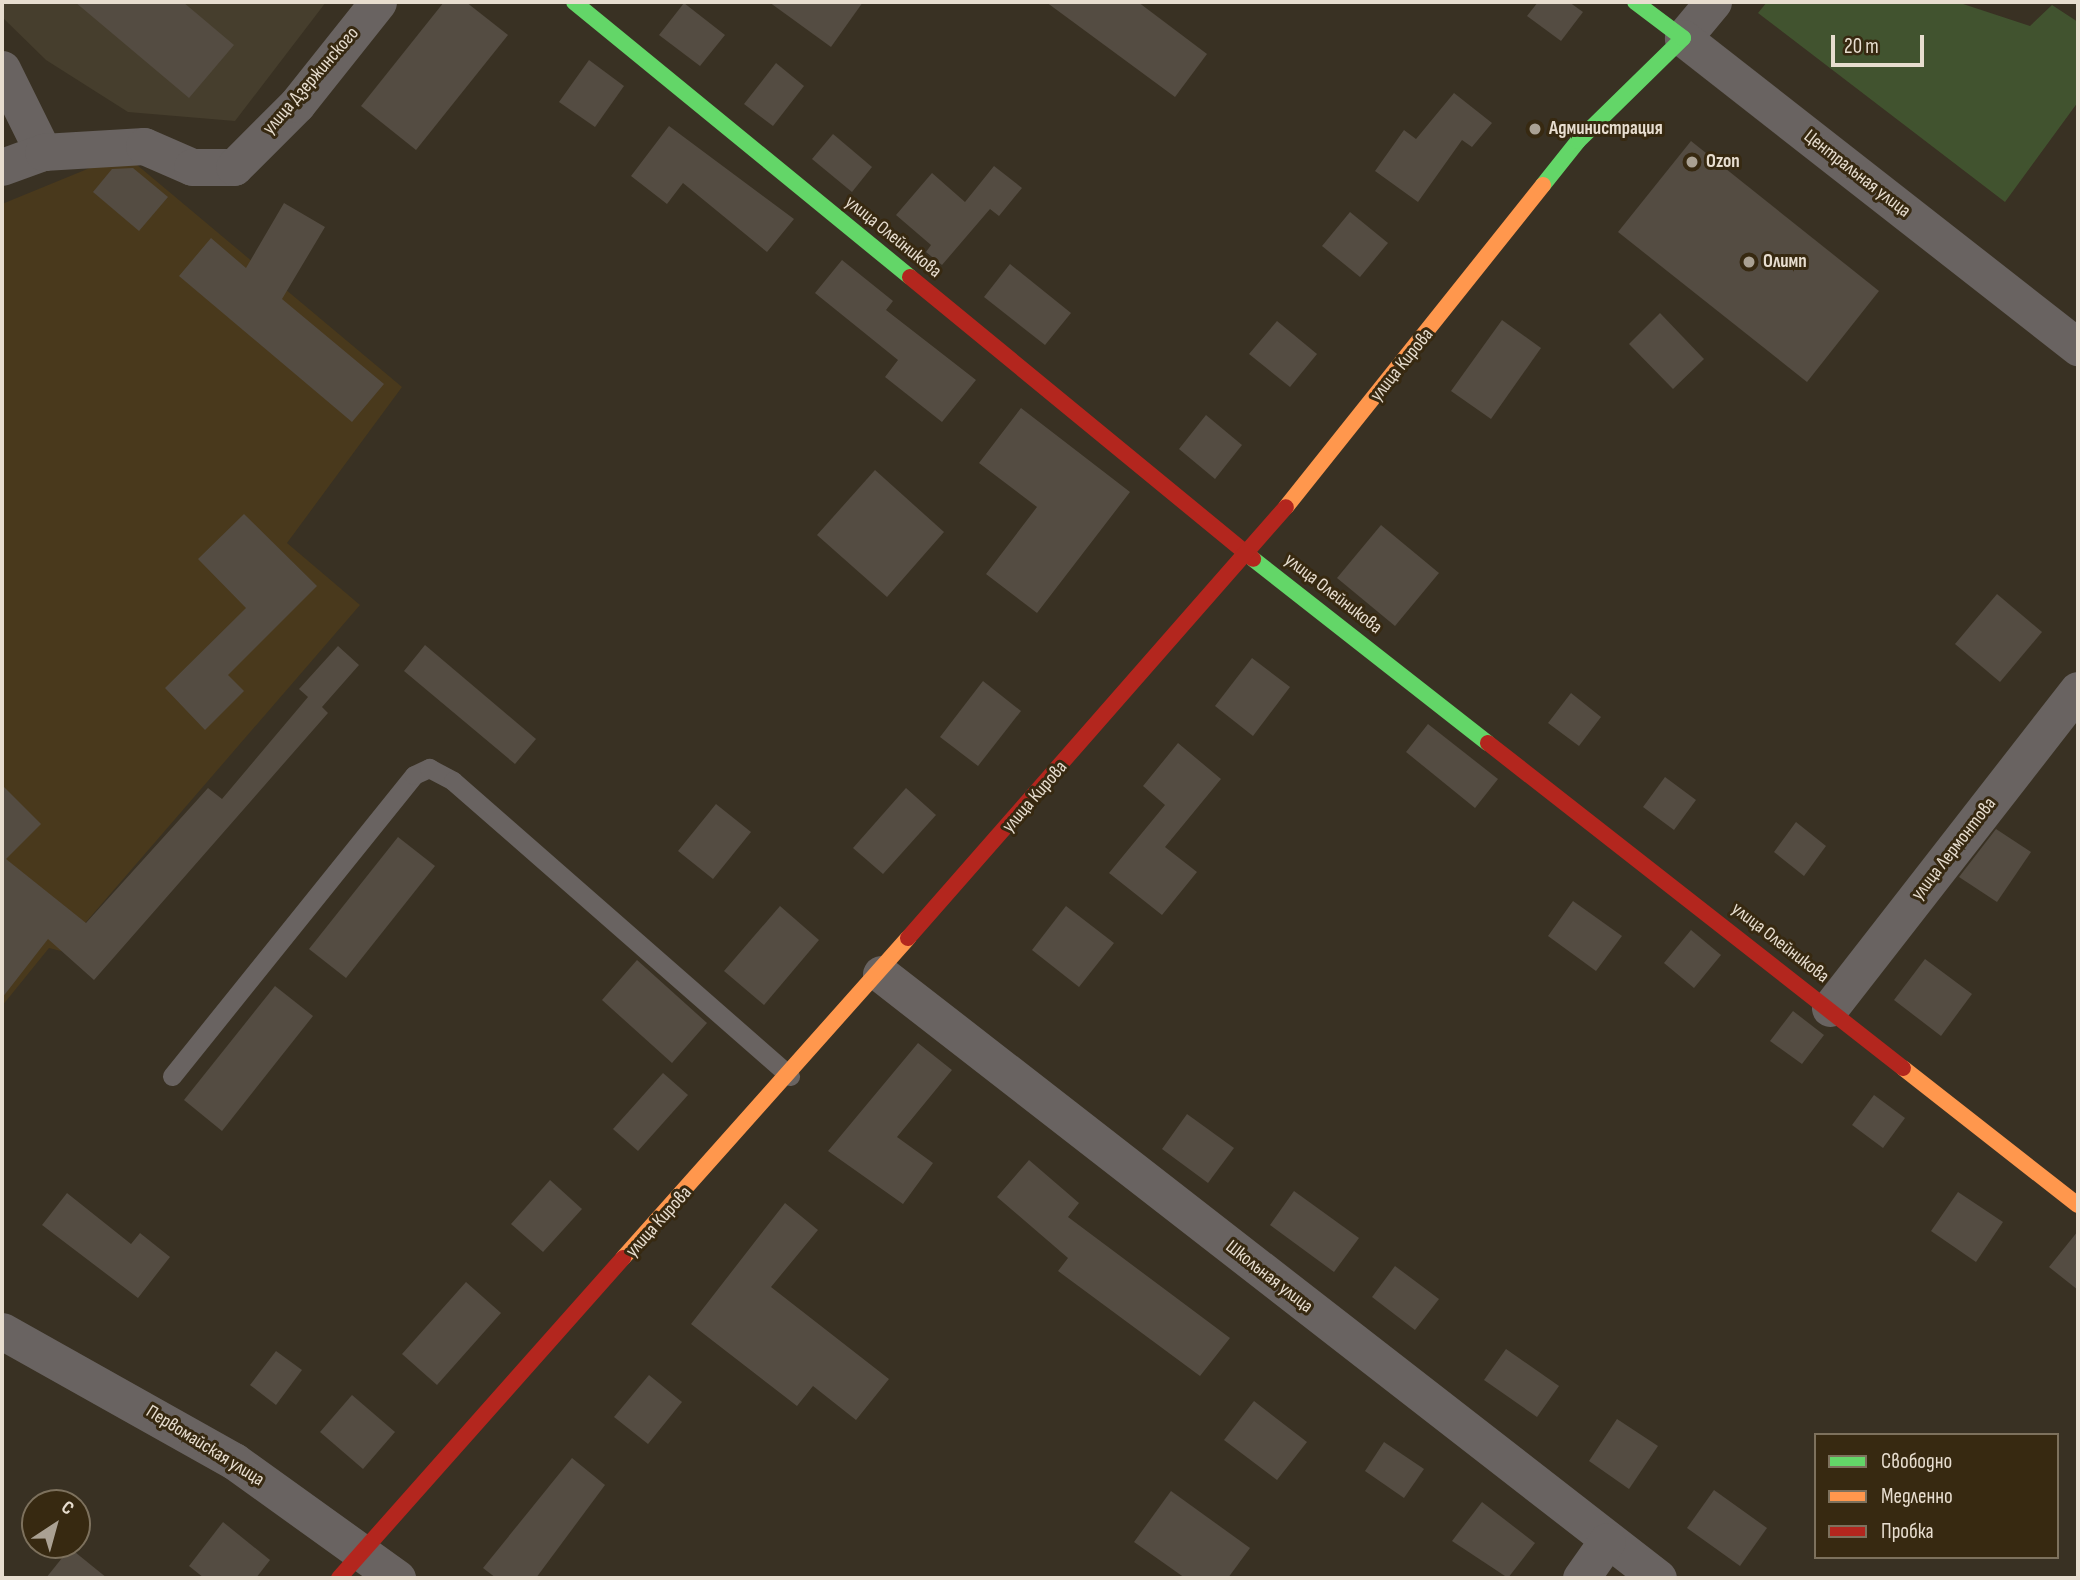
<!DOCTYPE html>
<meta charset="utf-8">
<style>
body{margin:0}
#map{position:relative;width:2080px;height:1580px;overflow:hidden;background:#393123;font-family:"Sofia Sans Condensed",sans-serif}
div>[style]{position:absolute}
.built>*{inset:0;background:#49391c}
.industrial>*{inset:0;background:#463e2d}
.green>*{inset:0;background:#41532f}
.building>*{inset:0;background:#544c42}
.lane>*{height:19px;margin:-9.5px;padding:0 9.5px;transform-origin:9.5px;border-radius:9.5px;background:#696361}
.street>*{height:37px;margin:-18.5px;padding:0 18.5px;transform-origin:18.5px;border-radius:18.5px;background:#696361}
.fast>*{height:16px;margin:-8px;padding:0 8px;transform-origin:8px;border-radius:8px;background:#63d668}
.slow>*{height:16px;margin:-8px;padding:0 8px;transform-origin:8px;border-radius:8px;background:#ff974d}
.jam>*{height:16px;margin:-8px;padding:0 8px;transform-origin:8px;border-radius:8px;background:#b3261e}
.dots>*{width:19px;height:19px;translate:-50% -50%;box-sizing:border-box;border:4px solid #372911;border-radius:50%}
span{translate:-50% -50%;white-space:nowrap;text-align:center;line-height:1.15;-webkit-text-stroke:6px #372911;paint-order:stroke}
.street-label{font-size:19px;color:#e7ddcf}
.poi-label{font-size:19px;color:#e7ddcf;font-weight:700}
.left{translate:0 -50%;text-align:left}
.frame{position:absolute;inset:0;border:4px solid #e7ddcf;pointer-events:none}
.legend{position:absolute;left:1814px;top:1433px;width:245px;height:126px;box-sizing:border-box;background:#372911;border:2px solid #7d715d;margin:0;padding:9px 12px;list-style:none;font-size:21px;color:#e7ddcf}
.legend li{display:flex;align-items:center;gap:14px;height:35px}
.legend b{width:35px;border:2px solid #7d715d}
.north{position:absolute;left:21px;top:1489px;width:70px;height:70px;box-sizing:border-box;background:#372911;border:2px solid #7d715d;border-radius:50%;rotate:36deg;font-size:19px;font-weight:700;line-height:28px;text-align:center;color:#e7ddcf}
.north::after{content:'';display:block;margin:auto;width:24px;height:32px;background:#aaa193;clip-path:polygon(50% 0,100% 100%,50% 72%,0 100%)}
.scale{position:absolute;left:1831px;top:35px;width:93px;height:32px;box-sizing:border-box;border:4px solid #e7ddcf;border-top:0;padding-left:9px;font-size:21px;line-height:24px;white-space:nowrap;color:#e7ddcf;-webkit-text-stroke:5px #372911;paint-order:stroke}
</style>
<div id="map">
<div class="built">
<i style="clip-path:polygon(124px 154px,402px 387px,287px 543px,360px 605px,61px 951px,49px 948px,2px 1006px,2px 204px)"></i>
</div>
<div class="industrial">
<i style="clip-path:polygon(2px 2px,326px 2px,235px 121px,128px 112px,46px 60px,2px 17px)"></i>
</div>
<div class="green">
<i style="clip-path:polygon(1767px 2px,1957px 2px,2030px 26px,2052px 5px,2078px 22px,2078px 102px,2005px 202px,1758px 13px)"></i>
</div>
<div class="building">
<i style="clip-path:polygon(75px 2px,183px 2px,234px 45px,189px 98px)"></i>
<i style="clip-path:polygon(444px 2px,466px 2px,508px 35px,416px 150px,361px 106px)"></i>
<i style="clip-path:polygon(769px 2px,863px 2px,831px 47px)"></i>
<i style="clip-path:polygon(1046px 2px,1138px 2px,1207px 54px,1175px 97px)"></i>
<i style="clip-path:polygon(1538px 2px,1569px 2px,1583px 12px,1561px 41px,1527px 16px)"></i>
<i style="clip-path:polygon(684px 3px,725px 35px,700px 66px,659px 35px)"></i>
<i style="clip-path:polygon(589px 60px,624px 86px,595px 127px,559px 102px)"></i>
<i style="clip-path:polygon(776px 63px,804px 86px,773px 126px,744px 104px)"></i>
<i style="clip-path:polygon(1454px 93px,1492px 123px,1472px 147px,1462px 140px,1418px 202px,1375px 171px,1404px 130px,1416px 139px)"></i>
<i style="clip-path:polygon(669px 126px,794px 219px,767px 252px,683px 183px,667px 204px,631px 176px)"></i>
<i style="clip-path:polygon(833px 134px,872px 167px,852px 192px,812px 159px)"></i>
<i style="clip-path:polygon(1691px 141px,1879px 291px,1807px 382px,1618px 232px)"></i>
<i style="clip-path:polygon(994px 166px,1022px 188px,999px 216px,990px 209px,942px 265px,926px 252px,931px 245px,896px 215px,932px 173px,965px 202px)"></i>
<i style="clip-path:polygon(133px 168px,168px 197px,139px 231px,93px 192px,112px 169px)"></i>
<i style="clip-path:polygon(284px 203px,325px 227px,282px 299px,384px 384px,352px 422px,179px 276px,211px 238px,246px 268px)"></i>
<i style="clip-path:polygon(1350px 212px,1388px 243px,1360px 277px,1322px 246px)"></i>
<i style="clip-path:polygon(842px 260px,893px 301px,886px 310px,976px 380px,942px 422px,885px 377px,898px 360px,815px 293px)"></i>
<i style="clip-path:polygon(1010px 264px,1071px 313px,1045px 345px,984px 297px)"></i>
<i style="clip-path:polygon(1660px 313px,1704px 359px,1673px 389px,1629px 344px)"></i>
<i style="clip-path:polygon(1502px 320px,1541px 348px,1491px 419px,1451px 391px)"></i>
<i style="clip-path:polygon(1277px 321px,1317px 354px,1290px 387px,1249px 354px)"></i>
<i style="clip-path:polygon(1021px 408px,1130px 492px,1037px 613px,986px 574px,1037px 507px,979px 463px)"></i>
<i style="clip-path:polygon(1206px 415px,1242px 445px,1215px 479px,1179px 449px)"></i>
<i style="clip-path:polygon(875px 470px,944px 532px,887px 597px,817px 535px)"></i>
<i style="clip-path:polygon(244px 514px,317px 586px,228px 675px,244px 691px,205px 730px,165px 688px,246px 608px,198px 559px)"></i>
<i style="clip-path:polygon(1381px 525px,1439px 573px,1395px 626px,1337px 578px)"></i>
<i style="clip-path:polygon(1997px 594px,2042px 632px,2000px 682px,1955px 644px)"></i>
<i style="clip-path:polygon(425px 645px,536px 739px,515px 764px,404px 671px)"></i>
<i style="clip-path:polygon(338px 646px,359px 665px,322px 707px,328px 713px,94px 980px,48px 939px,2px 998px,2px 785px,41px 824px,6px 859px,86px 923px,208px 788px,222px 799px,308px 697px,299px 689px)"></i>
<i style="clip-path:polygon(1252px 658px,1290px 687px,1253px 736px,1215px 706px)"></i>
<i style="clip-path:polygon(983px 681px,1021px 711px,978px 766px,940px 737px)"></i>
<i style="clip-path:polygon(1571px 693px,1601px 717px,1579px 746px,1548px 723px)"></i>
<i style="clip-path:polygon(1428px 724px,1498px 779px,1475px 808px,1406px 752px)"></i>
<i style="clip-path:polygon(1178px 743px,1221px 779px,1165px 847px,1197px 872px,1162px 915px,1109px 873px,1165px 805px,1143px 786px)"></i>
<i style="clip-path:polygon(1665px 777px,1696px 800px,1674px 830px,1643px 807px)"></i>
<i style="clip-path:polygon(906px 788px,936px 815px,883px 874px,853px 848px)"></i>
<i style="clip-path:polygon(716px 804px,751px 832px,713px 879px,678px 851px)"></i>
<i style="clip-path:polygon(1796px 822px,1826px 846px,1804px 876px,1774px 852px)"></i>
<i style="clip-path:polygon(1996px 829px,2031px 852px,1997px 902px,1959px 877px)"></i>
<i style="clip-path:polygon(398px 837px,435px 866px,346px 978px,309px 949px)"></i>
<i style="clip-path:polygon(1573px 901px,1622px 936px,1596px 971px,1548px 936px)"></i>
<i style="clip-path:polygon(780px 906px,819px 940px,764px 1005px,724px 971px)"></i>
<i style="clip-path:polygon(1066px 906px,1114px 943px,1079px 987px,1032px 950px)"></i>
<i style="clip-path:polygon(1691px 930px,1721px 955px,1694px 988px,1664px 963px)"></i>
<i style="clip-path:polygon(1925px 959px,1972px 994px,1941px 1036px,1894px 1000px)"></i>
<i style="clip-path:polygon(637px 960px,707px 1023px,672px 1063px,602px 1000px)"></i>
<i style="clip-path:polygon(275px 986px,313px 1016px,222px 1131px,184px 1100px)"></i>
<i style="clip-path:polygon(1793px 1011px,1824px 1035px,1802px 1064px,1770px 1041px)"></i>
<i style="clip-path:polygon(918px 1043px,952px 1070px,897px 1137px,933px 1163px,903px 1204px,828px 1151px)"></i>
<i style="clip-path:polygon(663px 1073px,688px 1095px,638px 1151px,613px 1129px)"></i>
<i style="clip-path:polygon(1874px 1095px,1905px 1118px,1883px 1148px,1852px 1125px)"></i>
<i style="clip-path:polygon(1187px 1114px,1234px 1148px,1208px 1183px,1162px 1149px)"></i>
<i style="clip-path:polygon(1029px 1160px,1079px 1203px,1068px 1217px,1230px 1338px,1200px 1376px,1058px 1271px,1068px 1258px,997px 1197px)"></i>
<i style="clip-path:polygon(550px 1180px,582px 1209px,543px 1252px,511px 1224px)"></i>
<i style="clip-path:polygon(1294px 1191px,1359px 1238px,1334px 1272px,1270px 1225px)"></i>
<i style="clip-path:polygon(1958px 1192px,2003px 1222px,1976px 1262px,1931px 1231px)"></i>
<i style="clip-path:polygon(67px 1193px,131px 1244px,140px 1233px,170px 1257px,138px 1298px,42px 1225px)"></i>
<i style="clip-path:polygon(785px 1203px,818px 1230px,771px 1287px,889px 1379px,856px 1420px,813px 1386px,797px 1406px,691px 1324px)"></i>
<i style="clip-path:polygon(2078px 1231px,2078px 1290px,2049px 1267px)"></i>
<i style="clip-path:polygon(1395px 1266px,1439px 1299px,1415px 1330px,1372px 1297px)"></i>
<i style="clip-path:polygon(466px 1282px,501px 1313px,437px 1385px,402px 1354px)"></i>
<i style="clip-path:polygon(1506px 1349px,1559px 1386px,1537px 1417px,1484px 1380px)"></i>
<i style="clip-path:polygon(276px 1351px,302px 1370px,276px 1405px,250px 1385px)"></i>
<i style="clip-path:polygon(649px 1375px,682px 1402px,648px 1444px,614px 1417px)"></i>
<i style="clip-path:polygon(352px 1395px,395px 1432px,363px 1469px,320px 1432px)"></i>
<i style="clip-path:polygon(1254px 1401px,1307px 1442px,1277px 1480px,1224px 1440px)"></i>
<i style="clip-path:polygon(1617px 1419px,1658px 1446px,1629px 1489px,1589px 1461px)"></i>
<i style="clip-path:polygon(1384px 1442px,1424px 1469px,1404px 1498px,1365px 1471px)"></i>
<i style="clip-path:polygon(572px 1458px,605px 1485px,536px 1578px,496px 1578px,483px 1568px)"></i>
<i style="clip-path:polygon(1714px 1490px,1767px 1528px,1740px 1566px,1687px 1528px)"></i>
<i style="clip-path:polygon(1171px 1491px,1250px 1548px,1228px 1578px,1185px 1578px,1134px 1542px)"></i>
<i style="clip-path:polygon(1482px 1502px,1535px 1543px,1508px 1578px,1452px 1541px)"></i>
<i style="clip-path:polygon(223px 1522px,270px 1560px,256px 1578px,204px 1578px,189px 1566px)"></i>
<i style="clip-path:polygon(70px 1548px,107px 1578px,46px 1578px)"></i>
</div>
<div class="lane">
<i style="left:172px;top:1076px;width:386px;rotate:-51.2deg"></i>
<i style="left:414px;top:775px;width:17px;rotate:-25deg"></i>
<i style="left:429px;top:768px;width:27px;rotate:28deg"></i>
<i style="left:453px;top:781px;width:448px;rotate:41.2deg"></i>
</div>
<div class="street">
<i style="left:1713px;top:2px;width:47px;rotate:129.8deg"></i>
<i style="left:1683px;top:38px;width:502px;rotate:38.04deg"></i>
<i style="left:2px;top:69px;width:93px;rotate:63.7deg"></i>
<i style="left:2px;top:167px;width:44px;rotate:-20.1deg"></i>
<i style="left:43px;top:152px;width:101px;rotate:-3.4deg"></i>
<i style="left:144px;top:146px;width:52px;rotate:23.6deg"></i>
<i style="left:192px;top:167px;width:42px"></i>
<i style="left:234px;top:167px;width:89px;rotate:-45deg"></i>
<i style="left:297px;top:104px;width:130px;rotate:-51.5deg"></i>
<i style="left:881px;top:974px;width:984px;rotate:37.86deg"></i>
<i style="left:1830px;top:1008px;width:403px;rotate:-52.1deg"></i>
<i style="left:2px;top:1331px;width:266px;rotate:29.3deg"></i>
<i style="left:234px;top:1461px;width:201px;rotate:35.7deg"></i>
<i style="left:1581px;top:1578px;width:45px;rotate:-54.9deg"></i>
</div>
<div class="fast">
<i style="left:574px;top:2px;width:434px;rotate:39.3deg"></i>
<i style="left:1543px;top:185px;width:56px;rotate:-51.5deg"></i>
<i style="left:1578px;top:141px;width:147px;rotate:-44.4deg"></i>
<i style="left:1683px;top:38px;width:60px;rotate:-143.1deg"></i>
<i style="left:1253px;top:559px;width:298px;rotate:38.1deg"></i>
</div>
<div class="slow">
<i style="left:1286px;top:507px;width:412px;rotate:-51.4deg"></i>
<i style="left:1903px;top:1068px;width:222px;rotate:38.1deg"></i>
<i style="left:623px;top:1258px;width:429px;rotate:-48.3deg"></i>
</div>
<div class="jam">
<i style="left:910px;top:277px;width:444px;rotate:39.4deg"></i>
<i style="left:1488px;top:743px;width:527px;rotate:38.07deg"></i>
<i style="left:908px;top:938px;width:573px;rotate:-48.75deg"></i>
<i style="left:339px;top:1578px;width:428px;rotate:-48.4deg"></i>
</div>
<div class="dots">
<i style="left:1535px;top:129px;background:#aaa193"></i>
<i style="left:1692px;top:162px;background:#aaa193"></i>
<i style="left:1749px;top:262px;background:#aaa193"></i>
</div>
<div class="street-label">
<span style="left:311px;top:81px;rotate:-49deg">улица Дзержинского</span>
<span style="left:1857px;top:174px;rotate:38deg">Центральная улица</span>
<span style="left:893px;top:237px;rotate:39deg">улица Олейникова</span>
<span style="left:1402px;top:365px;rotate:-51deg">улица Кирова</span>
<span style="left:1333px;top:594px;rotate:38deg">улица Олейникова</span>
<span style="left:1035px;top:797px;rotate:-49deg">улица Кирова</span>
<span style="left:1954px;top:849px;rotate:-52deg">улица Лермонтова</span>
<span style="left:1780px;top:943px;rotate:38deg">улица Олейникова</span>
<span style="left:659px;top:1222px;rotate:-48deg">улица Кирова</span>
<span style="left:1269px;top:1277px;rotate:38deg">Школьная улица</span>
<span style="left:205px;top:1446px;rotate:32deg">Первомайская улица</span>
</div>
<div class="poi-label">
<span class="left" style="left:1549px;top:129px">Администрация</span>
<span class="left" style="left:1706px;top:162px">Ozon</span>
<span class="left" style="left:1763px;top:262px">Олимп</span>
</div>
<div class="frame"></div>
<ul class="legend">
<li><b style="height:9px;background:#63d668"></b>Свободно</li>
<li><b style="height:9px;background:#ff974d"></b>Медленно</li>
<li><b style="height:9px;background:#b3261e"></b>Пробка</li>
</ul>
<div class="north">С</div>
<div class="scale">20 m</div>
</div>
